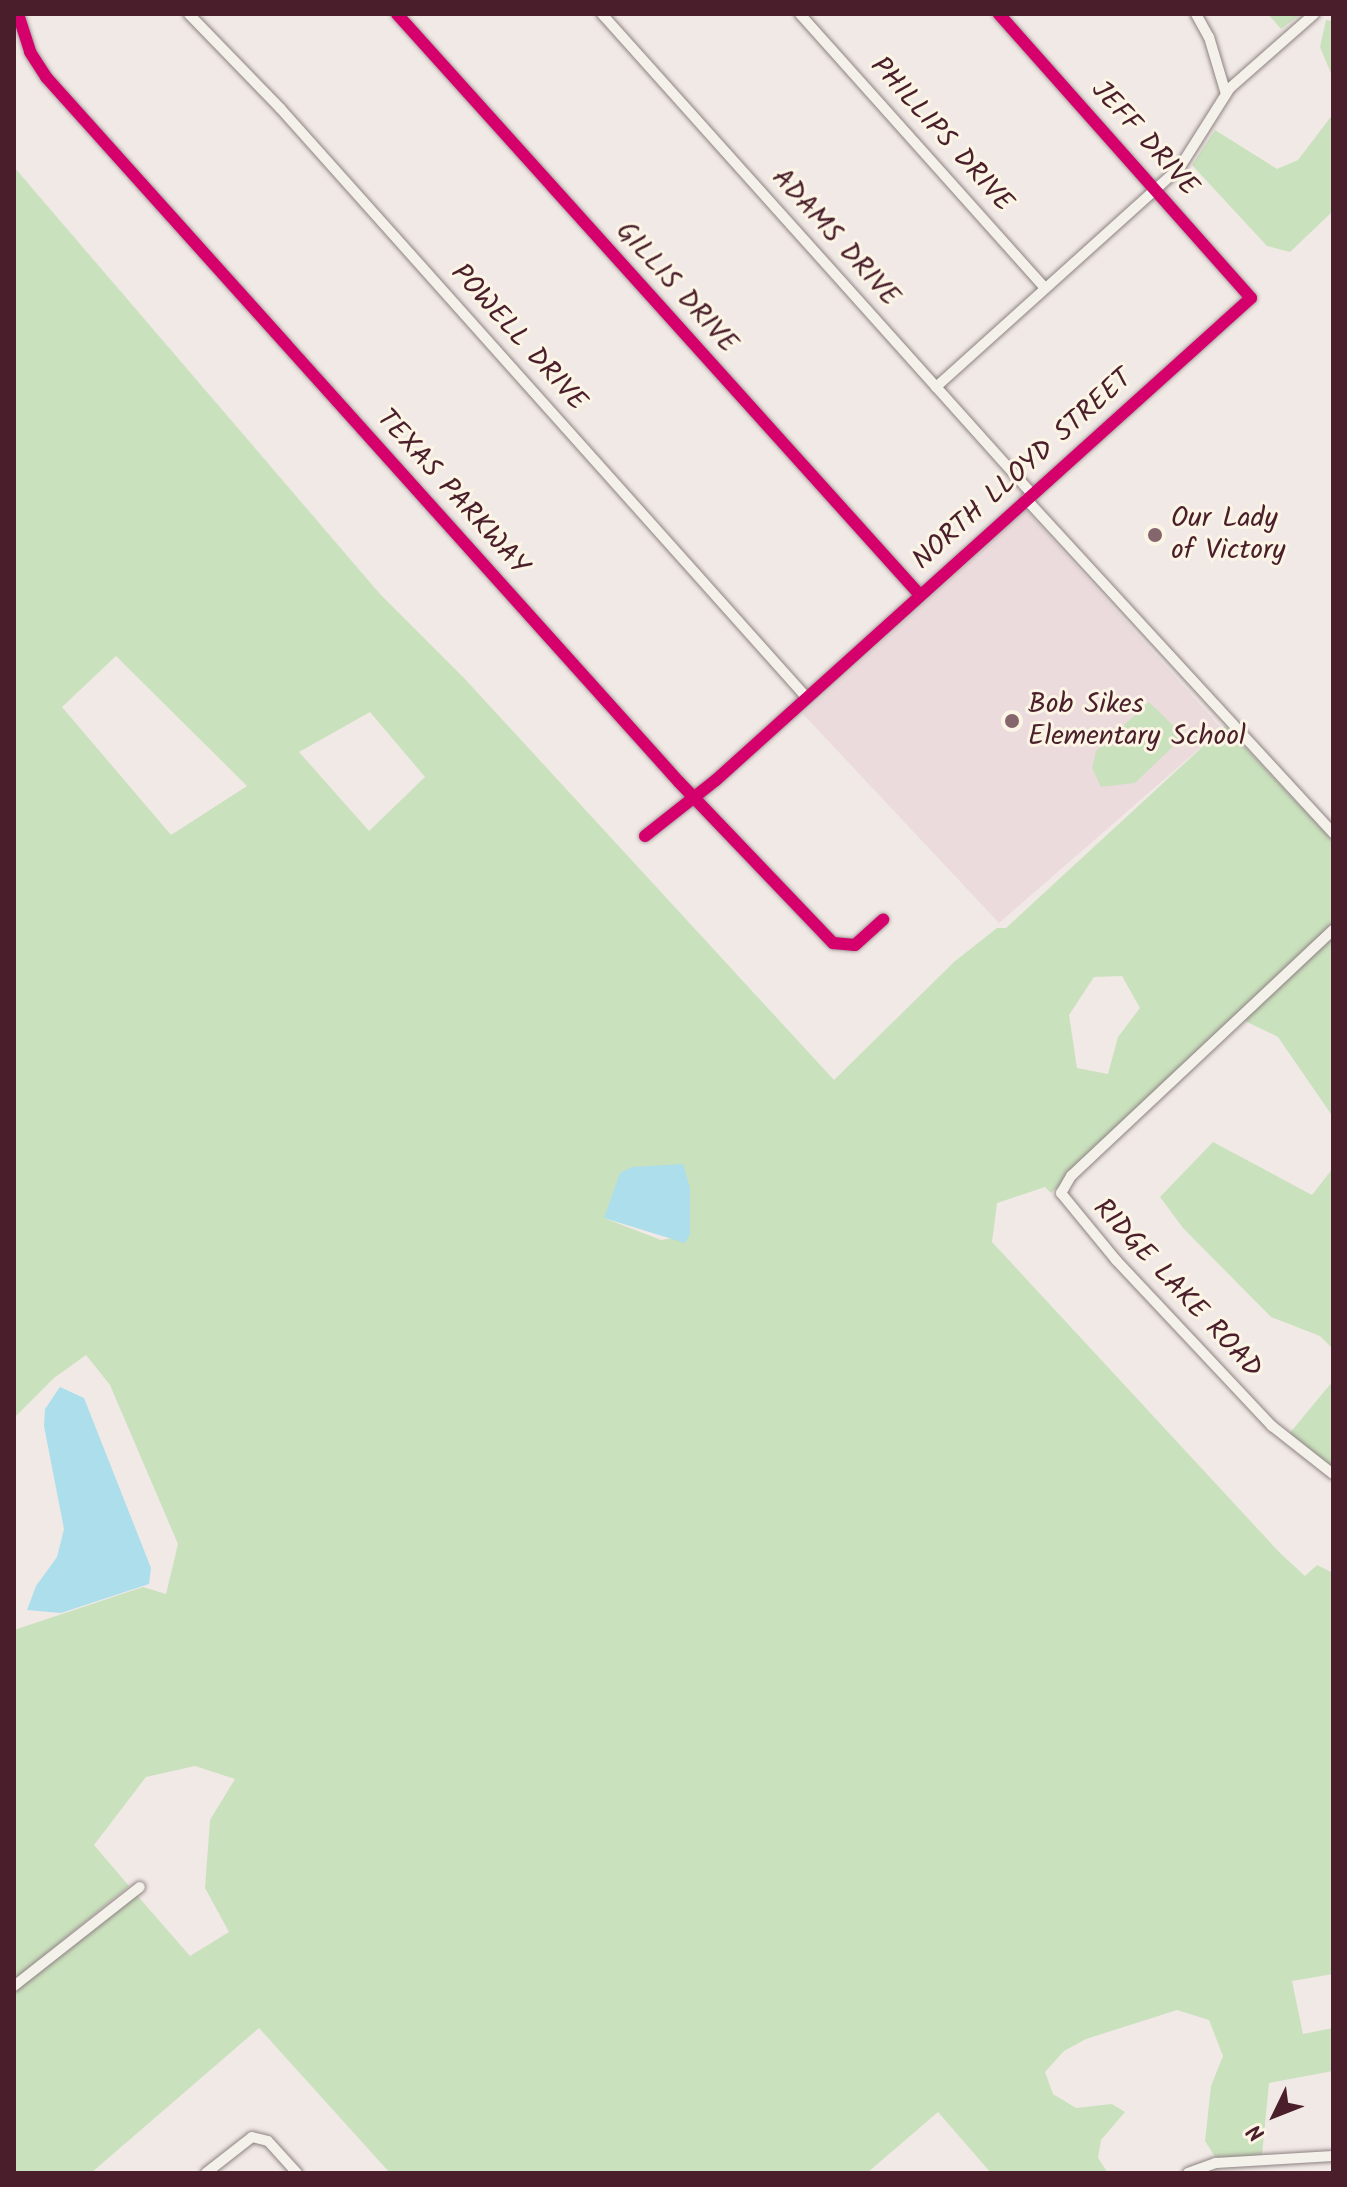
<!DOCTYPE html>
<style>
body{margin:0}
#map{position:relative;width:1347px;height:2187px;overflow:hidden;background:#f1e9e6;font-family:Kalam,sans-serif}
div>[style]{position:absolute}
.built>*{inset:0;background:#ecdbdd}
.green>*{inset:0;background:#cae1bd}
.water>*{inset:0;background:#acdeec}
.roads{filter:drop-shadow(0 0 2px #8d8282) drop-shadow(0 0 2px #8d8282)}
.street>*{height:10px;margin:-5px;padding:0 5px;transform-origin:5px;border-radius:5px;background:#f4f1eb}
.cycleway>*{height:12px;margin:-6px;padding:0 6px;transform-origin:6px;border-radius:6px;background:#d6006c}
.dots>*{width:22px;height:22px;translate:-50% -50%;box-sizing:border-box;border:4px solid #fcf5e5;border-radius:50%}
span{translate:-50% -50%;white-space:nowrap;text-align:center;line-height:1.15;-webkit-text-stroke:6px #fcf5e5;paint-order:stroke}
.street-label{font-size:28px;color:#4a1f2b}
.poi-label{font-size:28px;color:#4a1f2b}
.left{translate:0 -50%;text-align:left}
.frame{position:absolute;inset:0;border:16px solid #4a1f2b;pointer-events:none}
.north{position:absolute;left:1235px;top:2075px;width:80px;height:80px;-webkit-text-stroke:6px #fcf5e5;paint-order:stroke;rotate:227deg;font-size:22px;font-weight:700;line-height:32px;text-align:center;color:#4a1f2b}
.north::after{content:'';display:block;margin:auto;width:28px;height:36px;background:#4a1f2b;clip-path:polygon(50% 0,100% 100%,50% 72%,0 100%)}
</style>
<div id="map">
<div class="built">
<i style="clip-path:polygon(1026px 510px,1222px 729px,999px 923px,803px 714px)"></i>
</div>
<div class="green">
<i style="clip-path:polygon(1268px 14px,1301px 14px,1281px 29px)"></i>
<i style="clip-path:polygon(1326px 20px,1333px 21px,1333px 78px,1320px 47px)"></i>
<i style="clip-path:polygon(1333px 114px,1333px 211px,1290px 252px,1267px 246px,1192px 165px,1215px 130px,1277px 169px,1298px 160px)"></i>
<i style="clip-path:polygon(evenodd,14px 167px,380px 594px,464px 678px,834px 1080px,954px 962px,997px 928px,1006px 928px,1225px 726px,1333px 841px,1333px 924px,1051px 1193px,1045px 1187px,997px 1203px,992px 1242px,1280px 1553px,1305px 1576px,1317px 1565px,1333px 1573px,1333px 1974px,1292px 1981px,1303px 2034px,1333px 2028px,1333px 2071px,1269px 2083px,1262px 2155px,1216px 2158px,1205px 2141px,1211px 2086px,1223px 2056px,1209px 2020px,1177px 2010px,1086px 2039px,1064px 2051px,1045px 2072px,1053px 2094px,1076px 2108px,1112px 2104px,1125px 2112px,1101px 2140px,1098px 2158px,1108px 2173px,991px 2173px,938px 2112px,867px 2173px,390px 2173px,259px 2028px,91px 2173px,14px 2173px,14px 1991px,135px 1893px,190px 1956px,229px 1932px,205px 1888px,210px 1820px,235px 1779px,195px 1766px,146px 1777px,94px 1845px,129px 1886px,14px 1980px,14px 1630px,143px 1587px,166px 1594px,178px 1544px,110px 1385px,86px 1355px,54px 1378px,14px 1418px,14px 167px,116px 656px,247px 786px,171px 835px,62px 707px,116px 656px,14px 167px,370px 712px,425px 777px,369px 831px,299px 752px,370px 712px,14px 167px,1122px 976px,1140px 1008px,1118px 1037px,1108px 1074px,1077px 1068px,1069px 1015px,1094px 977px,1122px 976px,14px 167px,689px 1217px,690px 1235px,661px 1240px,604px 1218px,689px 1217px)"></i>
<i style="clip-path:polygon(1149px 702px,1184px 736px,1135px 783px,1101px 787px,1092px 768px,1096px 751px)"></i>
<i style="clip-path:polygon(1333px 936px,1333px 1117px,1278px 1037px,1243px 1020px)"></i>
<i style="clip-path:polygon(1213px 1142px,1312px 1195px,1333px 1168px,1333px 1349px,1320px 1336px,1271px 1317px,1183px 1228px,1160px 1197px)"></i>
<i style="clip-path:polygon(1333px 1381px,1333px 1468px,1289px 1434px)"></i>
</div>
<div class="water">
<i style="clip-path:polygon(683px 1164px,690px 1188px,690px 1235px,685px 1243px,604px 1218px,620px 1173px,632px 1167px)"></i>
<i style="clip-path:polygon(60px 1387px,84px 1398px,151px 1568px,149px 1584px,61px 1613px,27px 1610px,36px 1586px,57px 1557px,64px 1529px,44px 1426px,45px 1409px)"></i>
</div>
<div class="roads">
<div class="street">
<i style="left:18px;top:14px;width:40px;rotate:72deg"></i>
<i style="left:30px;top:52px;width:30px;rotate:57deg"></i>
<i style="left:46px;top:77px;width:947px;rotate:48.08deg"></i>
<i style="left:679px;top:782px;width:223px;rotate:46.3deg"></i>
<i style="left:833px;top:943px;width:22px;rotate:5deg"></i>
<i style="left:855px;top:945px;width:38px;rotate:-42deg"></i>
<i style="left:189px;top:14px;width:131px;rotate:45.9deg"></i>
<i style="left:280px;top:108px;width:791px;rotate:48.23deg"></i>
<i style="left:397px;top:14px;width:780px;rotate:48.01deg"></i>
<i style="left:602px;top:14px;width:644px;rotate:48.14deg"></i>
<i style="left:800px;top:14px;width:368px;rotate:48.2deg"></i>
<i style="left:1196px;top:14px;width:26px;rotate:61deg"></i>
<i style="left:1209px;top:37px;width:59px;rotate:73.4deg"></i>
<i style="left:936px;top:387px;width:329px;rotate:-42deg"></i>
<i style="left:1180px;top:167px;width:93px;rotate:-57.7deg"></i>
<i style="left:1230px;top:88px;width:112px;rotate:-41.4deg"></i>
<i style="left:1026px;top:499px;width:454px;rotate:47.4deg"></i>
<i style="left:645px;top:836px;width:90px;rotate:-38.3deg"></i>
<i style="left:716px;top:780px;width:720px;rotate:-42.02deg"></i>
<i style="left:1251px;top:298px;width:380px;rotate:-131.6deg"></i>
<i style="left:1333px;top:930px;width:359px;rotate:136.8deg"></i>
<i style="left:1071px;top:1176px;width:20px;rotate:120deg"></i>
<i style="left:1061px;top:1193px;width:87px;rotate:50.6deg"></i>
<i style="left:1116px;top:1260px;width:228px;rotate:46.8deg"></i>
<i style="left:1272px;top:1426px;width:78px;rotate:38.2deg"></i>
<i style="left:14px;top:1986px;width:160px;rotate:-38.2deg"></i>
<i style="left:206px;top:2173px;width:58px;rotate:-38deg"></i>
<i style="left:252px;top:2137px;width:16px;rotate:14deg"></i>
<i style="left:268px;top:2141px;width:43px;rotate:47.8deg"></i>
<i style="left:1188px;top:2173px;width:30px;rotate:-20deg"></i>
<i style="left:1216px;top:2163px;width:117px;rotate:-3.4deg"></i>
</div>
</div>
<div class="cycleway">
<i style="left:18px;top:14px;width:40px;rotate:72deg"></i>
<i style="left:30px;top:52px;width:30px;rotate:57deg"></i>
<i style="left:46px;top:77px;width:947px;rotate:48.08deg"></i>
<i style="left:679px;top:782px;width:223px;rotate:46.3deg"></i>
<i style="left:833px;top:943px;width:22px;rotate:5deg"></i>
<i style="left:855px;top:945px;width:38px;rotate:-42deg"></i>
<i style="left:397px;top:14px;width:780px;rotate:48.01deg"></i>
<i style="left:645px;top:836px;width:90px;rotate:-38.3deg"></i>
<i style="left:716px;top:780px;width:720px;rotate:-42.02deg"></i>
<i style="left:1251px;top:298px;width:380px;rotate:-131.6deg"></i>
</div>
<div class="dots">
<i style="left:1155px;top:535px;background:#84666c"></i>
<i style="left:1012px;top:721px;background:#84666c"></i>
</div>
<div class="street-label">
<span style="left:941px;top:135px;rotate:48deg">PHILLIPS DRIVE</span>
<span style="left:1144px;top:139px;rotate:48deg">JEFF DRIVE</span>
<span style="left:835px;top:238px;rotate:48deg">ADAMS DRIVE</span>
<span style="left:676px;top:288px;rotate:48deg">GILLIS DRIVE</span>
<span style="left:518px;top:338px;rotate:48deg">POWELL DRIVE</span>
<span style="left:1023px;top:470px;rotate:-42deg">NORTH LLOYD STREET</span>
<span style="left:452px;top:493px;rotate:48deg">TEXAS PARKWAY</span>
<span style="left:1177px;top:1289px;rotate:47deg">RIDGE LAKE ROAD</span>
</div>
<div class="poi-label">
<span class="left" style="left:1171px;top:535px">Our Lady<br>of Victory</span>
<span class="left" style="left:1028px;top:721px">Bob Sikes<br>Elementary School</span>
</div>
<div class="frame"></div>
<div class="north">N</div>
</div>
